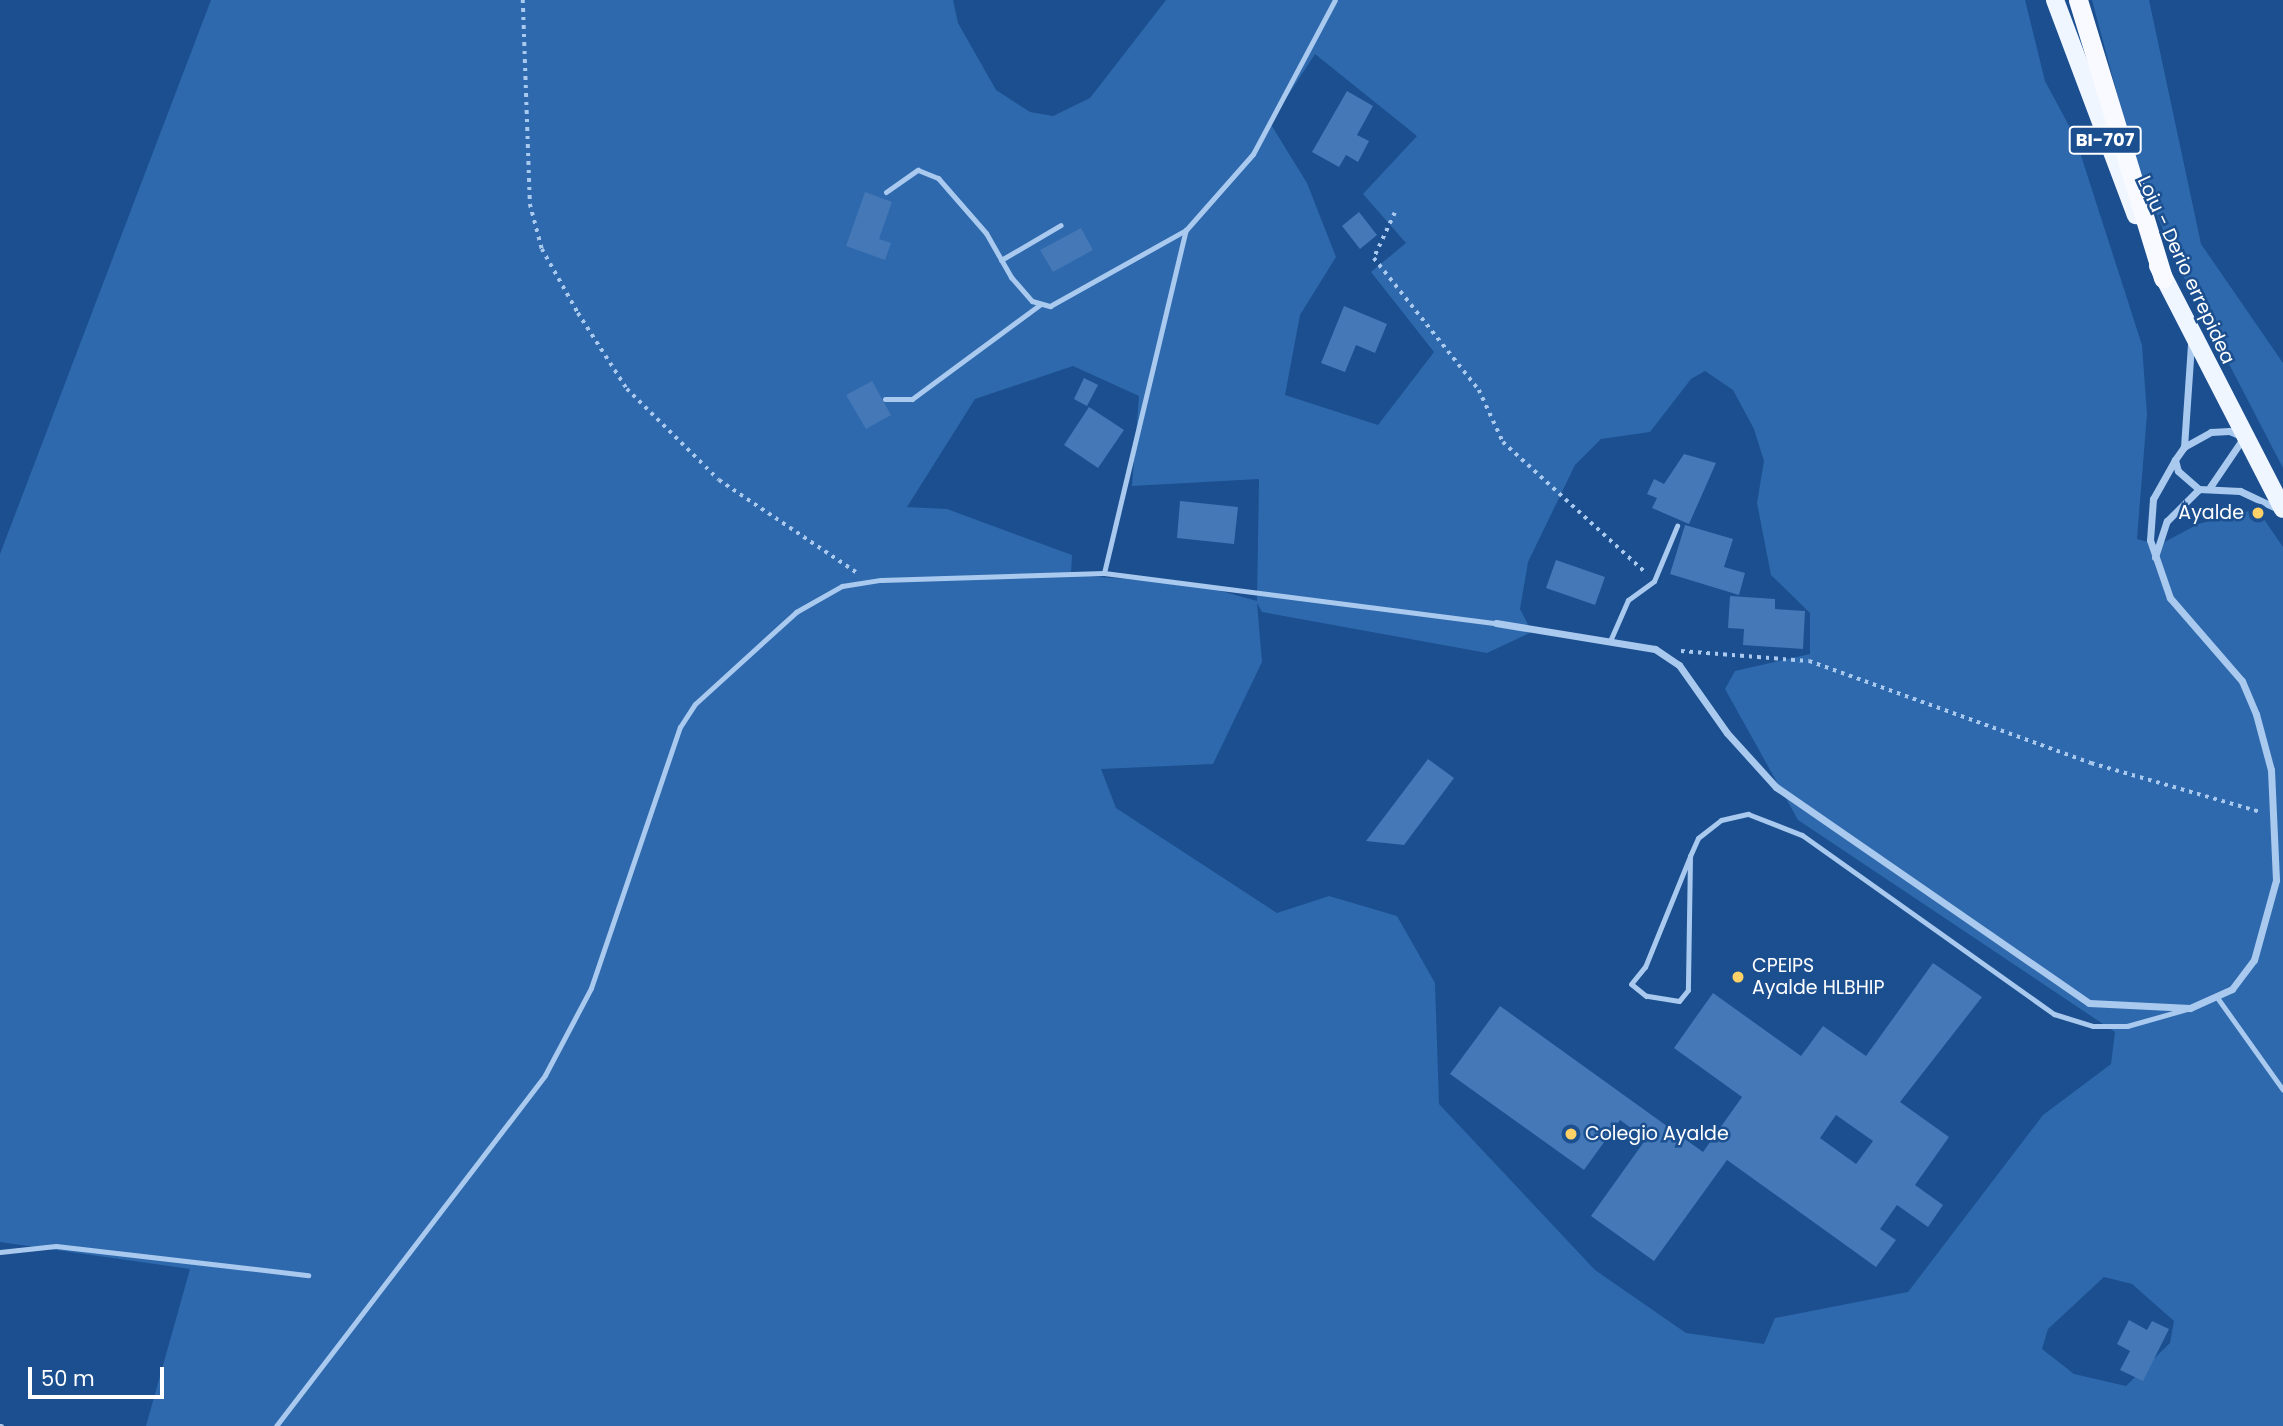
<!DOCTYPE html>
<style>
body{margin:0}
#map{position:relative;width:2283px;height:1426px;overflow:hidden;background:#1b4f8f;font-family:Poppins,sans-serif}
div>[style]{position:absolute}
.green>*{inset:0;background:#2e69ad}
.building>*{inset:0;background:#4478b7}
.path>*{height:3.5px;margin-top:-1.75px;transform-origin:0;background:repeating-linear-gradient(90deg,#a9c9ee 0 3.5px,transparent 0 8.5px)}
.service>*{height:5px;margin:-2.5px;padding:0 2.5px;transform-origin:2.5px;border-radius:2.5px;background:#a9c9ee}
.minor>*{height:7px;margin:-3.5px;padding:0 3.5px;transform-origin:3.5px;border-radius:3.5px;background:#a9c9ee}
.primary>*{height:18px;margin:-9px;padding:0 9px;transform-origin:9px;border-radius:9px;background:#f0f6ff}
.trunk>*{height:19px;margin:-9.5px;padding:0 9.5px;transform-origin:9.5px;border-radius:9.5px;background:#f8faff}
.dots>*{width:19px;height:19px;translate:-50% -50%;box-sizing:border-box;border:4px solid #1b4f8f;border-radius:50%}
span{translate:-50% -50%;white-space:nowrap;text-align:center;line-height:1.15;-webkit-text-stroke:5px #1b4f8f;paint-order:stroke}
.shield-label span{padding:2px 5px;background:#1b4f8f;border:2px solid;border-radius:5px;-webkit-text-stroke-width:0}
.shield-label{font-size:18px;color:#fff;font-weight:700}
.street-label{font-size:19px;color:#fff}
.poi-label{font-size:19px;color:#fff}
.right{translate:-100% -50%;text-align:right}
.left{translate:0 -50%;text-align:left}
.scale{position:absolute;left:28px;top:1367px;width:136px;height:32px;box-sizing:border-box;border:4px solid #fff;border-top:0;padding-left:9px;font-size:21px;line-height:24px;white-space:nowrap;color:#fff;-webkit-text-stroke:5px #1b4f8f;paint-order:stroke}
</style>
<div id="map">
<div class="green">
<i style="clip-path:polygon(evenodd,211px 0,953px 0,958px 23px,996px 90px,1030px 112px,1053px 116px,1090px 98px,1166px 0,2025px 0,2045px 81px,2075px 137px,2142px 345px,2147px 414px,2137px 539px,2159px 545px,2198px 524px,2257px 509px,2283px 547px,2283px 1426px,146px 1426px,190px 1269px,0 1242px,0 554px,211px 0,1315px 54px,1417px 136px,1363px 194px,1406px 243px,1371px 272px,1434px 352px,1378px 425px,1285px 395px,1300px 315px,1336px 257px,1307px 183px,1270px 123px,1315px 54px,211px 0,1073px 366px,1139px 396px,1132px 486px,1259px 479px,1257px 601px,1196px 584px,1071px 575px,1072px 555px,947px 509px,907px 507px,975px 399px,1073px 366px,211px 0,1705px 371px,1733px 390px,1754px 429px,1764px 461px,1757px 503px,1771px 575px,1810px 613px,1810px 654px,1735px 671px,1725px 689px,1798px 820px,2115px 1032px,2111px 1064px,2043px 1115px,1908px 1292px,1775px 1318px,1764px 1344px,1686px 1333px,1595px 1270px,1439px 1104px,1435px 983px,1397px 916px,1329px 896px,1277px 913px,1116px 808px,1101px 769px,1213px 764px,1262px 662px,1257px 603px,1262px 612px,1487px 653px,1532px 632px,1520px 609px,1528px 562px,1575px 465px,1601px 439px,1650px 432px,1691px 379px,1705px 371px,211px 0,2104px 1277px,2132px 1284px,2174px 1321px,2170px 1343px,2126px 1386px,2074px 1374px,2042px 1349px,2048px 1329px,2104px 1277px)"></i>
<i style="clip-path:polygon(2092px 0,2149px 0,2201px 244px,2283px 363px,2283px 468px,2177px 264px,2135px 161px)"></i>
</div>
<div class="building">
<i style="clip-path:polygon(1347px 91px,1373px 106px,1357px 135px,1369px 141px,1358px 162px,1346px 155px,1339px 167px,1312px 152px)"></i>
<i style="clip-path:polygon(865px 192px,892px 202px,879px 239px,891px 243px,885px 260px,846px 246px)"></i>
<i style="clip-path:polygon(1359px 212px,1377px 235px,1360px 249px,1342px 226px)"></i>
<i style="clip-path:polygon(1081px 228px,1093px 250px,1053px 272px,1040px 250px)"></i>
<i style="clip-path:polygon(1344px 306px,1387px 324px,1375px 353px,1356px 345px,1345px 372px,1321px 363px)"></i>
<i style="clip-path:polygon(1084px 378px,1098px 385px,1087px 406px,1074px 399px)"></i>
<i style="clip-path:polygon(872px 381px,891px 415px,866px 429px,846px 395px)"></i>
<i style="clip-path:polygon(1089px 407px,1124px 430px,1098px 468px,1064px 445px)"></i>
<i style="clip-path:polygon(1684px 454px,1716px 463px,1689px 524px,1652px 508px,1657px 498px,1647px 494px,1654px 479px,1664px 484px)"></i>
<i style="clip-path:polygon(1180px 501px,1238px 507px,1234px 544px,1177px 538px)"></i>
<i style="clip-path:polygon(1685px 525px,1733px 539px,1724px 567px,1745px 573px,1739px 595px,1670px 574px)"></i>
<i style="clip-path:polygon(1556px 560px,1605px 577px,1595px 605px,1546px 588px)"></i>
<i style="clip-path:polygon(1730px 596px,1775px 599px,1775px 609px,1805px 611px,1803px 649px,1743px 645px,1744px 629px,1728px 628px)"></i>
<i style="clip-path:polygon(1428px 759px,1454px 778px,1404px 845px,1366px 841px)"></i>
<i style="clip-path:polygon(evenodd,1933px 963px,1982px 997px,1900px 1102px,1949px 1137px,1915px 1185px,1943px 1205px,1928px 1227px,1897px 1205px,1880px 1229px,1896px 1240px,1876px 1267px,1727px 1160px,1654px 1261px,1591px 1216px,1646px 1139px,1620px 1120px,1584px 1170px,1450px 1074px,1500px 1006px,1703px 1152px,1742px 1097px,1674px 1048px,1713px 993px,1801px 1056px,1823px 1026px,1866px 1056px,1933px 963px,1836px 1115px,1873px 1141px,1856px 1164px,1820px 1138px,1836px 1115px)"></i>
<i style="clip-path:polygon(2129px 1320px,2147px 1330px,2152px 1321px,2169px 1329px,2143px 1381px,2120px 1370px,2130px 1351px,2117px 1344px)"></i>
</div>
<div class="path">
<i style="left:523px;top:0;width:204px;rotate:88deg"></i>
<i style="left:530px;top:204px;width:47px;rotate:75.1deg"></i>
<i style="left:542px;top:249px;width:73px;rotate:60.6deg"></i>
<i style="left:578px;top:313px;width:90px;rotate:57.2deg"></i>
<i style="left:627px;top:389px;width:129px;rotate:44.7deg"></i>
<i style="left:719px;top:480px;width:165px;rotate:33.9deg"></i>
<i style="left:1395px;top:213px;width:50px;rotate:115deg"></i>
<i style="left:1374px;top:258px;width:169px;rotate:51.5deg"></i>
<i style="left:1479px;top:390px;width:57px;rotate:65.2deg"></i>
<i style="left:1503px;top:442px;width:193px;rotate:42.5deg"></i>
<i style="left:1681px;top:651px;width:128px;rotate:4.5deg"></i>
<i style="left:1809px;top:661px;width:300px;rotate:19.9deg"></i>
<i style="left:2091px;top:763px;width:177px;rotate:16.1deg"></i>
</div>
<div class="service">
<i style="left:886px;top:192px;width:39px;rotate:-35deg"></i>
<i style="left:918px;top:170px;width:22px;rotate:22deg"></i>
<i style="left:938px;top:178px;width:73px;rotate:48.9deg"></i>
<i style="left:986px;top:233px;width:51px;rotate:60.4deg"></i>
<i style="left:1011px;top:277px;width:32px;rotate:49deg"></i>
<i style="left:1032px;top:301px;width:19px;rotate:16deg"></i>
<i style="left:1050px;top:306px;width:156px;rotate:-29.2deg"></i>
<i style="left:1001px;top:260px;width:69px;rotate:-30.3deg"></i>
<i style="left:885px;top:399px;width:27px"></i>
<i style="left:912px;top:399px;width:160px;rotate:-36.4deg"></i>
<i style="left:1104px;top:573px;width:353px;rotate:-76.6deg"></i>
<i style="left:1186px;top:230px;width:101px;rotate:-48.6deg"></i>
<i style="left:1253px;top:154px;width:174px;rotate:-62deg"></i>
<i style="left:1610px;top:641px;width:45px;rotate:-66.3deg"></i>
<i style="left:1628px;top:600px;width:32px;rotate:-36deg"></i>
<i style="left:1654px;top:581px;width:60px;rotate:-67.3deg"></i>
<i style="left:1690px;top:856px;width:134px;rotate:90.9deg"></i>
<i style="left:1688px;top:990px;width:14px;rotate:129deg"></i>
<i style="left:1679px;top:1001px;width:33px;rotate:-171deg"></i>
<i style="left:1646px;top:996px;width:19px;rotate:-141deg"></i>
<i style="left:1631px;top:984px;width:22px;rotate:-51deg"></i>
<i style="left:1645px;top:967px;width:120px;rotate:-67.9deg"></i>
<i style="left:1690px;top:856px;width:20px;rotate:-66deg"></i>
<i style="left:1698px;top:838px;width:29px;rotate:-38deg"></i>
<i style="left:1721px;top:820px;width:28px;rotate:-13deg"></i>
<i style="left:1748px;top:814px;width:58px;rotate:21.3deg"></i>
<i style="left:1802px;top:835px;width:309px;rotate:35.4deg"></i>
<i style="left:2054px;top:1014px;width:41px;rotate:17.1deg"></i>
<i style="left:2093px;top:1026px;width:34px"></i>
<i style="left:2127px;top:1026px;width:62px;rotate:-15.8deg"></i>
<i style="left:2216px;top:996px;width:115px;rotate:54.5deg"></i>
<i style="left:0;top:1252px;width:56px;rotate:-6.1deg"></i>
<i style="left:56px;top:1246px;width:254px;rotate:6.6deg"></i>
<i style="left:0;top:1426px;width:1px"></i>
<i style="left:276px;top:1426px;width:442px;rotate:-52.5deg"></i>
<i style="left:545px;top:1075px;width:98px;rotate:-62.1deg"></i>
<i style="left:591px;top:988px;width:276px;rotate:-71.2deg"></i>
<i style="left:680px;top:727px;width:27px;rotate:-57deg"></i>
<i style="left:695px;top:704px;width:137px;rotate:-42.3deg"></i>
<i style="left:796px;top:612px;width:53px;rotate:-29.5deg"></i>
<i style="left:842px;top:586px;width:39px;rotate:-9deg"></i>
<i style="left:881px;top:580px;width:223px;rotate:-1.8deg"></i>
<i style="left:1104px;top:573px;width:395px;rotate:7.3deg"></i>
</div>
<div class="minor">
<i style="left:2184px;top:447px;width:104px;rotate:-86.1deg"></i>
<i style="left:2210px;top:487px;width:60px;rotate:-55.8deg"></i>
<i style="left:2244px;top:437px;width:16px;rotate:-158deg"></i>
<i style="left:2229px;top:431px;width:18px;rotate:177deg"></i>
<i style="left:2211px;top:432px;width:31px;rotate:151deg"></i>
<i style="left:2184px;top:447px;width:16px;rotate:125deg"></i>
<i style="left:2175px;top:460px;width:11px;rotate:75deg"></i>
<i style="left:2178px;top:471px;width:28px;rotate:41deg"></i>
<i style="left:2199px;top:489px;width:41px;rotate:2.8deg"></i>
<i style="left:2240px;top:491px;width:42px;rotate:25.3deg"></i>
<i style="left:2155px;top:557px;width:38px;rotate:-72deg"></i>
<i style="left:2167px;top:521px;width:45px;rotate:-45deg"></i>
<i style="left:1496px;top:623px;width:161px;rotate:9.3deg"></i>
<i style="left:1655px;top:649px;width:29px;rotate:34deg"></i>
<i style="left:1679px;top:665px;width:83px;rotate:54.8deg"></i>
<i style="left:1727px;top:733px;width:73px;rotate:47.8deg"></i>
<i style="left:1776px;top:787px;width:380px;rotate:34.6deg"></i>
<i style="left:2089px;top:1003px;width:101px;rotate:2.8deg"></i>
<i style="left:2190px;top:1008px;width:46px;rotate:-24.3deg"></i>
<i style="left:2232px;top:989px;width:36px;rotate:-53deg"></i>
<i style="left:2254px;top:960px;width:83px;rotate:-74.6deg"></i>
<i style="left:2276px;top:880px;width:110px;rotate:-92.6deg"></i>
<i style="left:2271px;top:770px;width:58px;rotate:-105deg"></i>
<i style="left:2256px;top:714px;width:36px;rotate:-113deg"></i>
<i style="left:2242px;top:681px;width:110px;rotate:-130.9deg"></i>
<i style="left:2170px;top:598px;width:61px;rotate:-109deg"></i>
<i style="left:2150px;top:540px;width:41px;rotate:-85.8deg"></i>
<i style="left:2153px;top:499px;width:45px;rotate:-60.6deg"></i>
</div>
<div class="primary">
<i style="left:2055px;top:0;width:230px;rotate:69.4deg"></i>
<i style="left:2158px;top:266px;width:273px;rotate:62.8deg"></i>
</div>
<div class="trunk">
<i style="left:2078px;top:0;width:291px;rotate:73deg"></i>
</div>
<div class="dots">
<i style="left:2258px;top:513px;background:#ffd166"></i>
<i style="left:1738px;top:977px;background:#ffd166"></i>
<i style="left:1571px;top:1134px;background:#ffd166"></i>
</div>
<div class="shield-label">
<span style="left:2105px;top:140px">BI-707</span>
</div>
<div class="street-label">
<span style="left:2186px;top:270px;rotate:65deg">Loiu - Derio errepidea</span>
</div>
<div class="poi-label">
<span class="right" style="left:2244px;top:513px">Ayalde</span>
<span class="left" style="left:1752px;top:977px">CPEIPS<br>Ayalde HLBHIP</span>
<span class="left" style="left:1585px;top:1134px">Colegio Ayalde</span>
</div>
<div class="scale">50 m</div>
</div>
